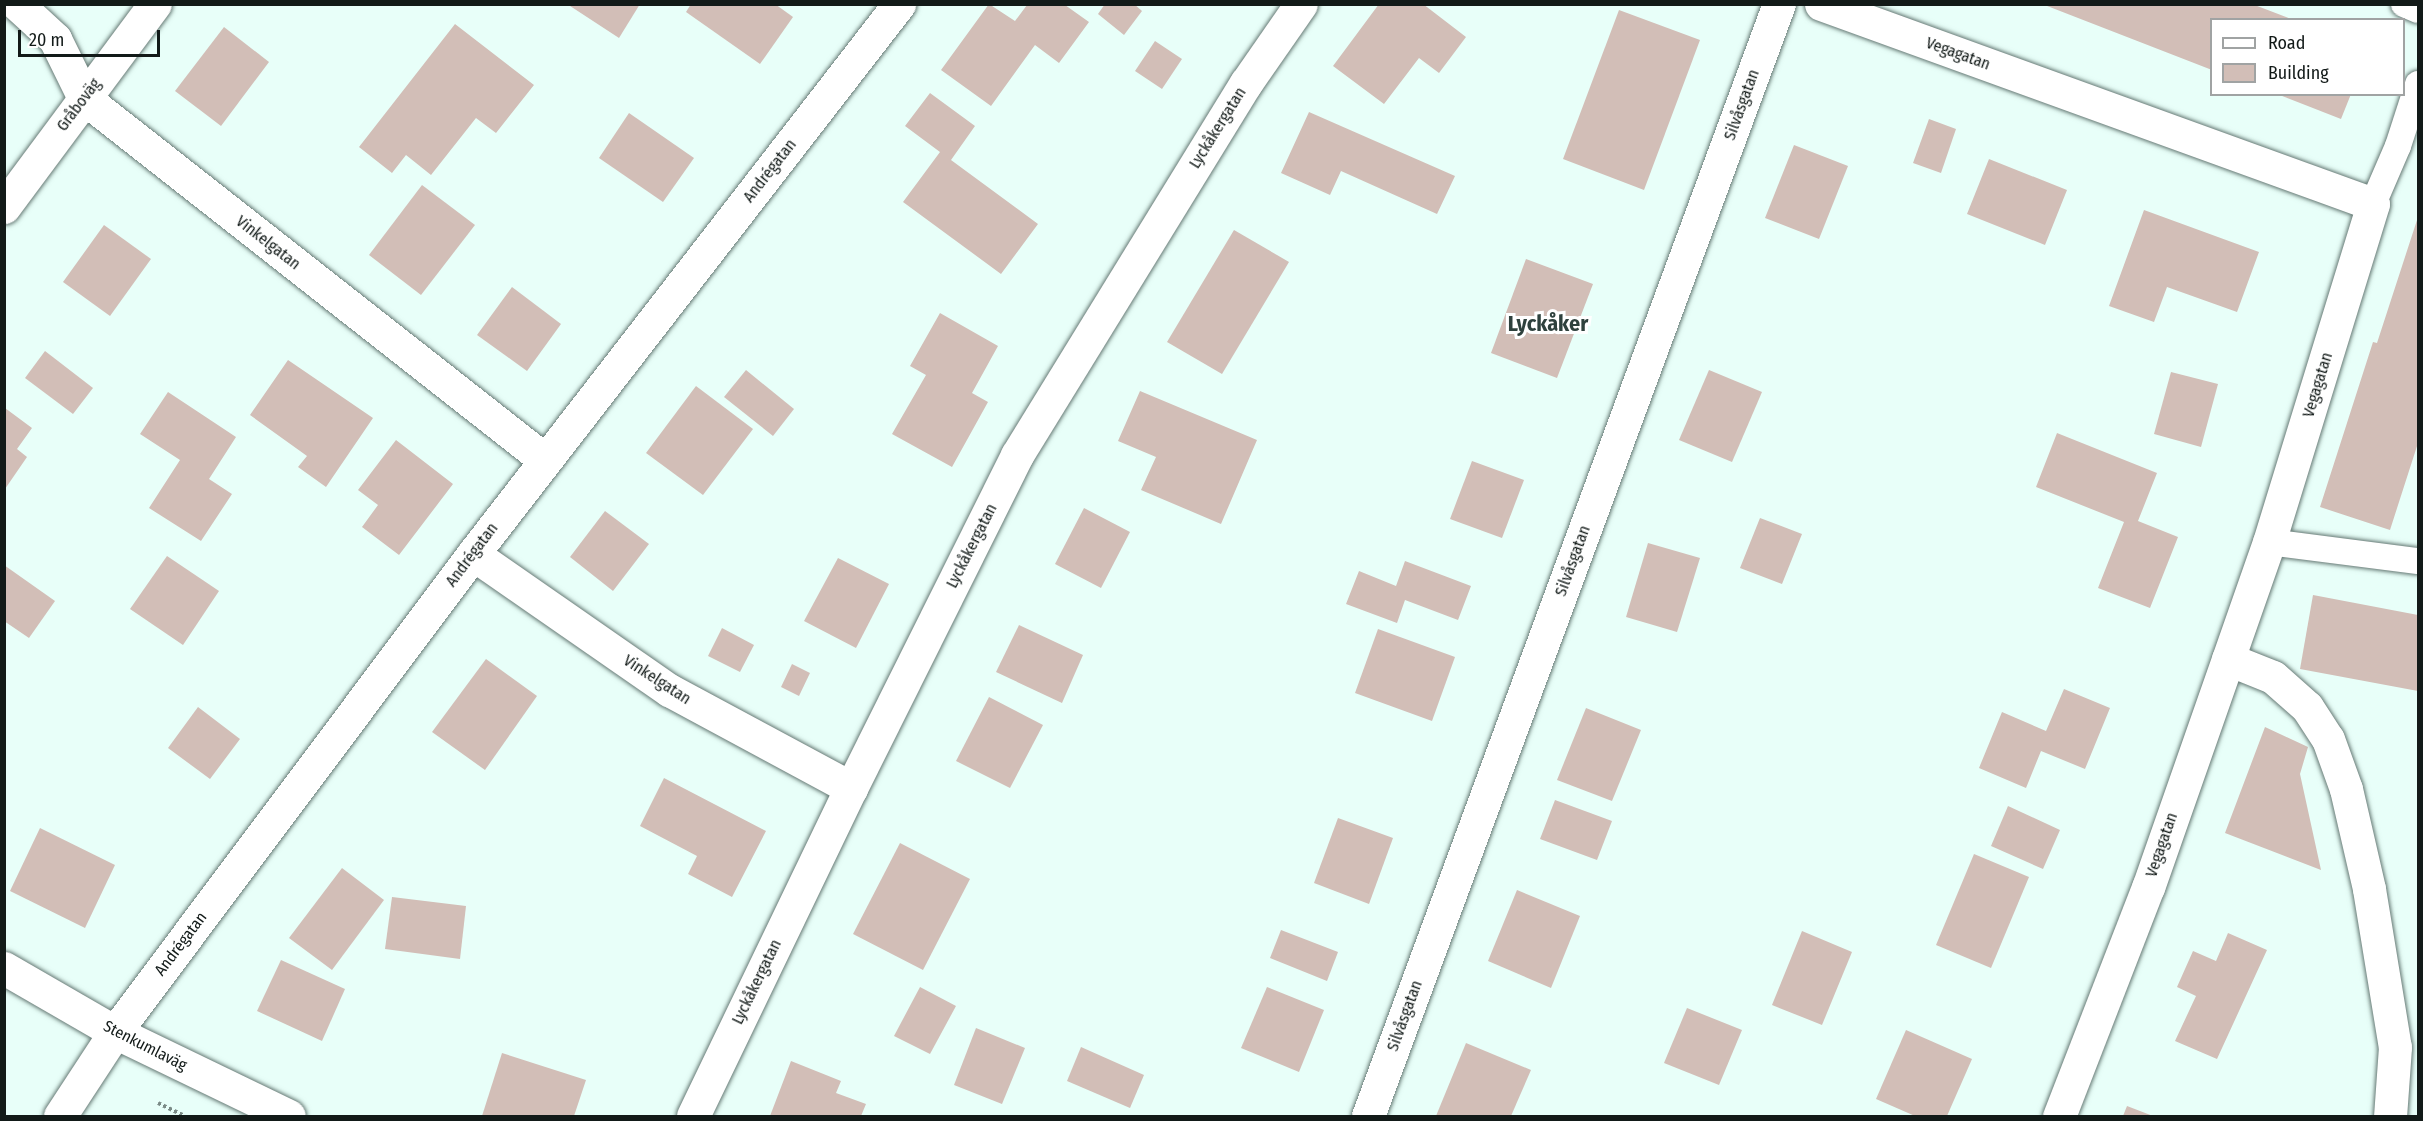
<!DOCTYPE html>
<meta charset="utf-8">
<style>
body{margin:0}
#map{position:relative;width:2423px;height:1121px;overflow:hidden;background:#e8fff9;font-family:"Fira Sans Condensed",sans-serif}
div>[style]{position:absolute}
.building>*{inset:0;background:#d2beb7}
.path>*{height:4px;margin-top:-2px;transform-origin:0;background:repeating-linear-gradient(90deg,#7b8b87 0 3px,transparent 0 6px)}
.roads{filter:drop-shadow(0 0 2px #667a75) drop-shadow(0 0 2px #667a75)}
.service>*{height:26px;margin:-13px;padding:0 13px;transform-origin:13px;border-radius:13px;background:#fff}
.minor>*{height:33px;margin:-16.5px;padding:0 16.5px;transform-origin:16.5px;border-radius:16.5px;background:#fff}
.tertiary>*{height:33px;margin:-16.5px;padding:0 16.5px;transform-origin:16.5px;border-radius:16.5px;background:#fff}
span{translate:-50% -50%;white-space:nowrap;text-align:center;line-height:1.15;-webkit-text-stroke:6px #fff;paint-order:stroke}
.street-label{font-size:16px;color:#121a18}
.district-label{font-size:22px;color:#2e413d;font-weight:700}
.frame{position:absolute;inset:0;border:6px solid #121a18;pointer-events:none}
.legend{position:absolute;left:2210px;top:18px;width:195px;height:78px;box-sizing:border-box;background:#fff;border:2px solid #a0a3a3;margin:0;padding:8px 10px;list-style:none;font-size:18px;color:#121a18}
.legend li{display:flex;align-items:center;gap:12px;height:30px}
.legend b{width:30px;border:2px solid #a0a3a3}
.scale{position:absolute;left:18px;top:30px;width:142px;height:27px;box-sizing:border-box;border:3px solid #121a18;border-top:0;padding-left:8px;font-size:18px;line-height:21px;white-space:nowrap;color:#121a18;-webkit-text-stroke:4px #fff;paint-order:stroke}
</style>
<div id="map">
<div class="building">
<i style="clip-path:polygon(567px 4px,640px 4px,619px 38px)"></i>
<i style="clip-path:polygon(691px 4px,775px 4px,793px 17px,760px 64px,686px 12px)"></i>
<i style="clip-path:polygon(989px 4px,1015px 21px,1027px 5px,1065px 5px,1089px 22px,1059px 63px,1035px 45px,991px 106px,941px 70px)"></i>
<i style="clip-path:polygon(1105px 4px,1134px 4px,1142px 11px,1124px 35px,1098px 14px)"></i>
<i style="clip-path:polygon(1379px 4px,1423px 4px,1466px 37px,1439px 73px,1419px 58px,1384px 104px,1333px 66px)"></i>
<i style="clip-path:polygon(2042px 4px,2252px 4px,2291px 19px,2212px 20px,2212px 70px)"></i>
<i style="clip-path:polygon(1619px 10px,1700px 40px,1644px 190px,1563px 159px)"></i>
<i style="clip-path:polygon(455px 24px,534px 85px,496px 133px,476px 118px,431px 175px,406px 155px,392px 173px,359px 147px)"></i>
<i style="clip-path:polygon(224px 27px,269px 62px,221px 126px,175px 91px)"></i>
<i style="clip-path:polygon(1155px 41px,1182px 59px,1162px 89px,1135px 71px)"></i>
<i style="clip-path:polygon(930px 93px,975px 126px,951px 160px,1038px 224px,1001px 274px,903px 202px,940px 152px,905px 126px)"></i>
<i style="clip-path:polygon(2277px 94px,2351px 94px,2341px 119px)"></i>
<i style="clip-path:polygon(1309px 112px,1455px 176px,1437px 214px,1341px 171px,1330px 195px,1281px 173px)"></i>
<i style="clip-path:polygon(629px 113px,694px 158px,663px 202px,599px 158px)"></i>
<i style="clip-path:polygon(1929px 119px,1956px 129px,1941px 173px,1913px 163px)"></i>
<i style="clip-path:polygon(1794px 145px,1848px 166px,1819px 239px,1765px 218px)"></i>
<i style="clip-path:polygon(1989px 159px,2067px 190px,2045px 245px,1967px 214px)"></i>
<i style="clip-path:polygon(422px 185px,475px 225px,421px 295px,369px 255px)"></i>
<i style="clip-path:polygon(2144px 210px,2259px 252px,2237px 312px,2167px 287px,2154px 322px,2109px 306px)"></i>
<i style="clip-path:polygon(2418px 217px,2418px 443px,2390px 530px,2320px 507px,2373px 342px,2377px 343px)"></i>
<i style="clip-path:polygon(104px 225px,151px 259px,110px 316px,63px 282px)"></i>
<i style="clip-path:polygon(1234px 230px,1289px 262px,1222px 374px,1167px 342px)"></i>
<i style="clip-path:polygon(1526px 259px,1593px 284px,1557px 378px,1491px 353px)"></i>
<i style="clip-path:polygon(512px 287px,561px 324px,527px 371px,477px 335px)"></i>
<i style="clip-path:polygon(940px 313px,998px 346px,972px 393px,988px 402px,952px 467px,892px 434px,926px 375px,910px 366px)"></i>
<i style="clip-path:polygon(45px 351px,93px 388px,73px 414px,25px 378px)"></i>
<i style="clip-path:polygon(288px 360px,373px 418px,326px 487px,298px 467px,307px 456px,250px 415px)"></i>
<i style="clip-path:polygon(746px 370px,794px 409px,773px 436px,724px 397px)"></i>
<i style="clip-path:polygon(1709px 370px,1762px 392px,1732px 462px,1679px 440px)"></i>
<i style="clip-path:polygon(2171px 372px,2218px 384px,2201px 447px,2154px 434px)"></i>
<i style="clip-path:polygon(696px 386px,753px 429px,703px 495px,646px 453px)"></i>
<i style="clip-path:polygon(1140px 391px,1257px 440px,1221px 524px,1141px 490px,1156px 457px,1118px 441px)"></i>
<i style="clip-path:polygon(168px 392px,236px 437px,209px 479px,232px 494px,201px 541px,149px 508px,180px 460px,140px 434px)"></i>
<i style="clip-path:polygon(5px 408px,32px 428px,17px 449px,27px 457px,5px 489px)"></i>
<i style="clip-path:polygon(2057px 433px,2157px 473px,2138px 521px,2178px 537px,2150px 608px,2098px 588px,2124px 522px,2036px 487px)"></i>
<i style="clip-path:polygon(396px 440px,453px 484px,399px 555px,362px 527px,378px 505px,358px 490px)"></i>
<i style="clip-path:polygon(1472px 461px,1524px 480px,1502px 538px,1450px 519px)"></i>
<i style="clip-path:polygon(1084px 508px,1130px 532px,1101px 588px,1055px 564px)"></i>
<i style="clip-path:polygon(605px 511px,649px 544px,613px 591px,570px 557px)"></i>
<i style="clip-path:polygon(1760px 518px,1802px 534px,1782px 584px,1740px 568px)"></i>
<i style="clip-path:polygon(1648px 543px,1700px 558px,1677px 632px,1626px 617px)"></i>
<i style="clip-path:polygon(167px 556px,219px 591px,183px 645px,130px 609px)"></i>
<i style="clip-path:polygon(838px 558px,889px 584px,856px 648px,804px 621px)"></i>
<i style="clip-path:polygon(1405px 561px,1471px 586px,1458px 620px,1405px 600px,1397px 623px,1346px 604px,1359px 571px,1396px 586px)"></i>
<i style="clip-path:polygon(4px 565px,55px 601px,29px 638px,4px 621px)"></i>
<i style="clip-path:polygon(2313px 595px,2418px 615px,2418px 691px,2300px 669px)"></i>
<i style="clip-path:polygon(1019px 625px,1083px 655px,1062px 703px,996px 672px)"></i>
<i style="clip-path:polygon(722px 628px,754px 645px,740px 672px,708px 656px)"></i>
<i style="clip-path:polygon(1378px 629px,1455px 657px,1432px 721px,1355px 693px)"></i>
<i style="clip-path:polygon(486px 659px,537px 696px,485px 770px,432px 732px)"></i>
<i style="clip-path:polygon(792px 664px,810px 673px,799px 696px,781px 687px)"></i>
<i style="clip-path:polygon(2064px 689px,2110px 708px,2085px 769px,2041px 751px,2026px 788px,1979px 768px,2002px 712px,2046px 731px)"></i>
<i style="clip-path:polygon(989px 697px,1043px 725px,1010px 788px,956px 761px)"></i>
<i style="clip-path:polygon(198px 707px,240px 739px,210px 779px,168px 748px)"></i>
<i style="clip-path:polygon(1586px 708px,1641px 730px,1612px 801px,1557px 780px)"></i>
<i style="clip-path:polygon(2265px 727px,2308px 747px,2300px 774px,2321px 870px,2225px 833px)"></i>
<i style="clip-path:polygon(664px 778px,766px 831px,732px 897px,688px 874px,697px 856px,640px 826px)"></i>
<i style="clip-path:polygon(1555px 800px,1612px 821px,1597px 860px,1540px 839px)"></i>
<i style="clip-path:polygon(2008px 806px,2060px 830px,2043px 869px,1991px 846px)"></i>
<i style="clip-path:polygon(1338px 818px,1393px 838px,1369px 904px,1314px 883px)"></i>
<i style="clip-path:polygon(40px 828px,115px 865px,85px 928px,10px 891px)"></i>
<i style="clip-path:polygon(900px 843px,970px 879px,923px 970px,853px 934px)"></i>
<i style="clip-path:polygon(1974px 854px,2029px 877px,1991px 968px,1936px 945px)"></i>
<i style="clip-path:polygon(342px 868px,384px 900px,332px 970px,289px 938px)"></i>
<i style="clip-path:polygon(1517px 890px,1580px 916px,1551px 988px,1488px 961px)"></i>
<i style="clip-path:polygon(392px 897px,466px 906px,460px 959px,385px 949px)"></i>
<i style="clip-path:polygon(1281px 930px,1338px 952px,1327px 981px,1270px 958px)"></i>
<i style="clip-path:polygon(1802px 931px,1852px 952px,1822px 1025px,1772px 1005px)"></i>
<i style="clip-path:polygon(2228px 933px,2267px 950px,2217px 1059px,2175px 1041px,2196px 996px,2177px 987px,2193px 951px,2216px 961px)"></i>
<i style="clip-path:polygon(281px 960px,345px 989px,322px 1041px,257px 1011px)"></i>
<i style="clip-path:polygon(920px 987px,956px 1006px,930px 1054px,894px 1036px)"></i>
<i style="clip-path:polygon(1267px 987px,1324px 1010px,1299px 1072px,1241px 1048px)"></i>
<i style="clip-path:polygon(1687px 1008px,1742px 1030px,1719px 1085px,1664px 1063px)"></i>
<i style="clip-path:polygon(976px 1028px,1025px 1048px,1002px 1104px,954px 1085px)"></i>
<i style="clip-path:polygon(1906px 1030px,1972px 1059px,1947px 1116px,1915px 1116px,1876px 1099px)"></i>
<i style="clip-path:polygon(1466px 1043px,1531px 1070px,1511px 1116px,1436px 1116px)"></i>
<i style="clip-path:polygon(1081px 1047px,1144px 1075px,1130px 1108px,1067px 1081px)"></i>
<i style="clip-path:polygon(502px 1053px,586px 1080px,574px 1116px,482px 1116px)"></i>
<i style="clip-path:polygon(791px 1061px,841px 1081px,836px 1093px,866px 1104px,861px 1116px,770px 1116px)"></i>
<i style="clip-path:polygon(2127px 1106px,2153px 1116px,2123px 1116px)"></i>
</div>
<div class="path">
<i style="left:158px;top:1103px;width:30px;rotate:26deg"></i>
</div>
<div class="roads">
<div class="service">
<i style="left:2404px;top:4px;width:15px;rotate:23deg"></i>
<i style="left:2373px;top:204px;width:63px;rotate:-66.7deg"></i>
<i style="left:2398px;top:146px;width:65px;rotate:-72.1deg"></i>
<i style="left:2269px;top:542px;width:150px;rotate:7.3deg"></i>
</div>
<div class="minor">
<i style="left:17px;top:4px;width:52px;rotate:42.6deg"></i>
<i style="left:55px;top:39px;width:66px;rotate:63.8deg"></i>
<i style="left:84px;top:98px;width:586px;rotate:38.14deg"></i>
<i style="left:1821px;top:4px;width:587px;rotate:19.92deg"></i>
<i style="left:2373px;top:204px;width:354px;rotate:107.1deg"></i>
<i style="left:2269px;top:542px;width:366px;rotate:109.3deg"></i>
<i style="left:2148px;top:887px;width:246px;rotate:111.2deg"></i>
<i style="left:4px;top:207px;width:253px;rotate:-53.4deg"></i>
<i style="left:473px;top:554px;width:239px;rotate:34.8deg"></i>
<i style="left:669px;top:690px;width:207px;rotate:28.3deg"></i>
<i style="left:2228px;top:659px;width:48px;rotate:21.8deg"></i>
<i style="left:2273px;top:677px;width:45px;rotate:41.4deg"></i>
<i style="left:2307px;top:707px;width:38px;rotate:57deg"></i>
<i style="left:2328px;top:739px;width:53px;rotate:70.2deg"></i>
<i style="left:2346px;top:789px;width:103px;rotate:77deg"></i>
<i style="left:2369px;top:889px;width:160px;rotate:80.7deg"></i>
<i style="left:2395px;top:1047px;width:69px;rotate:94.1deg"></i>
<i style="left:60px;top:1116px;width:100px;rotate:-56.8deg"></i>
<i style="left:115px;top:1032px;width:597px;rotate:-53.17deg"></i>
<i style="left:473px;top:554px;width:696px;rotate:-52.24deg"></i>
<i style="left:693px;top:1116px;width:364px;rotate:-64.3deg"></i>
<i style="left:851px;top:788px;width:372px;rotate:-63.5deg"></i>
<i style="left:1017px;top:455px;width:437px;rotate:-58.4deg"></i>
<i style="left:1246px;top:83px;width:96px;rotate:-55.2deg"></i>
<i style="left:1368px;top:1116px;width:1186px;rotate:-69.72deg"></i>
</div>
<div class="tertiary">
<i style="left:4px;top:968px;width:128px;rotate:30deg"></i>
<i style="left:115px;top:1032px;width:193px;rotate:25.8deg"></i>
</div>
</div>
<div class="street-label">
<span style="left:1958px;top:54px;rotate:20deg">Vegagatan</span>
<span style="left:79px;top:105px;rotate:-53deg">Gråboväg</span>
<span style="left:1742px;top:105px;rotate:-70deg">Silvåsgatan</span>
<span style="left:1218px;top:128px;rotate:-58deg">Lyckåkergatan</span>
<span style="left:770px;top:171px;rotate:-52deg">Andrégatan</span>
<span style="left:268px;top:243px;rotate:38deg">Vinkelgatan</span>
<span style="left:2318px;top:385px;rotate:-73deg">Vegagatan</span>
<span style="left:972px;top:546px;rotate:-63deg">Lyckåkergatan</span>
<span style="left:472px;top:555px;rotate:-53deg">Andrégatan</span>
<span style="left:1573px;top:561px;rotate:-70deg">Silvåsgatan</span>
<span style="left:657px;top:680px;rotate:33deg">Vinkelgatan</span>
<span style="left:2162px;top:845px;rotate:-71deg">Vegagatan</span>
<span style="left:181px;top:944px;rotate:-53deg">Andrégatan</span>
<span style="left:757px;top:982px;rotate:-64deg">Lyckåkergatan</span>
<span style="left:1405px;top:1016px;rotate:-70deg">Silvåsgatan</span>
<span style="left:145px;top:1046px;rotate:27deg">Stenkumlaväg</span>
</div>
<div class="district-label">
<span style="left:1548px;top:324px">Lyckåker</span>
</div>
<div class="frame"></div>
<ul class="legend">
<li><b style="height:8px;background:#fff"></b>Road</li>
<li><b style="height:16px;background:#d2beb7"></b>Building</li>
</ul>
<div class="scale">20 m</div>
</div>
